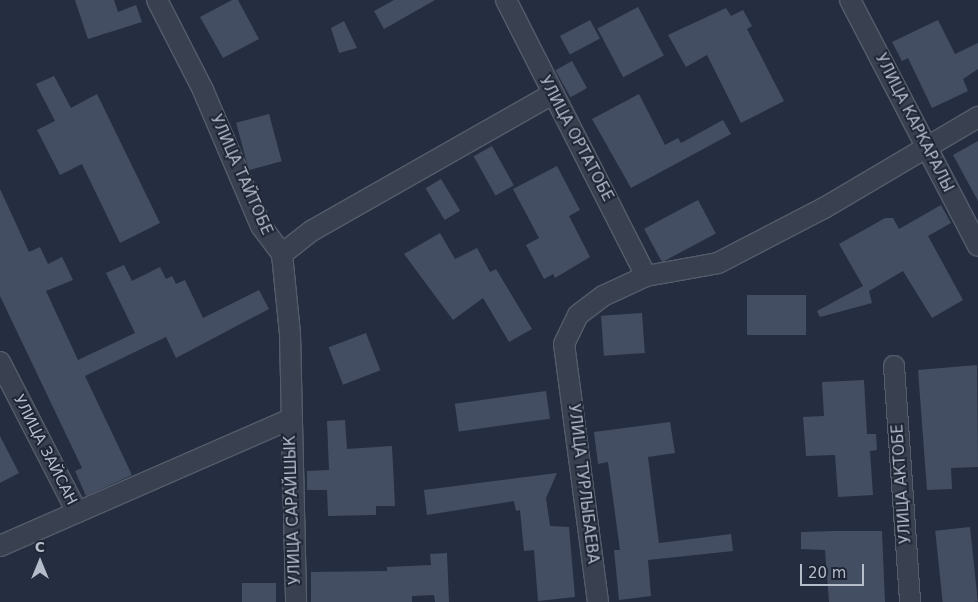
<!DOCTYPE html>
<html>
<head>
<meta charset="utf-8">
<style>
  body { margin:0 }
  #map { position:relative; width:978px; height:602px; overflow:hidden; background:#252e40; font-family:"DejaVu Sans",sans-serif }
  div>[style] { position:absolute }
  .building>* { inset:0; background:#444e62; transform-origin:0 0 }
  .roads { filter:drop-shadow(1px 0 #545c6a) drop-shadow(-1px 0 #545c6a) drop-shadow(0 1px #545c6a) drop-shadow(0 -1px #545c6a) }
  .street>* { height:20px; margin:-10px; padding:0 10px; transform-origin:10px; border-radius:10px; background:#394150 }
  span { translate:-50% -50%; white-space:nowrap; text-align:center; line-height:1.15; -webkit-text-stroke:4px #1e2635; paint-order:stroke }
  .street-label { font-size:15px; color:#b5bcca }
  .north { position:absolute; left:15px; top:537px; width:50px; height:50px; -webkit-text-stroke:4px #1e2635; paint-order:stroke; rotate:0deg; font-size:14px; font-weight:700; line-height:20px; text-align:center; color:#b5bcca }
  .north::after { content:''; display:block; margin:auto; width:18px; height:22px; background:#b5bcca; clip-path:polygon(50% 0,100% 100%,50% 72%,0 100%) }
  .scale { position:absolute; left:800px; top:564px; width:64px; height:22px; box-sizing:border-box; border:2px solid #b5bcca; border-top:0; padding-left:6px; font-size:15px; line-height:18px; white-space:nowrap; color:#b5bcca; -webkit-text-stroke:4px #1e2635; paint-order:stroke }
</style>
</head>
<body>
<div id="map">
  <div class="building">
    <i style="clip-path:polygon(75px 0,114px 0,118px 12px,136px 5px,142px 22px,88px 39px)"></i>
    <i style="clip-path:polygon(232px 0,238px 0,259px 39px,223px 58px,200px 17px)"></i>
    <i style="clip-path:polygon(394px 0,435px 0,384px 29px,374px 11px)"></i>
    <i style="left:638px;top:7px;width:55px;height:46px;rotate:62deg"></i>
    <i style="clip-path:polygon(726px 8px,731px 16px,743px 10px,752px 26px,747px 29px,784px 101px,741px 123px,707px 55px,686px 67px,668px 35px)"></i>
    <i style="left:590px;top:20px;width:21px;height:34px;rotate:62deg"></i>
    <i style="clip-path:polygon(938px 20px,955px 54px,978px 43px,978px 69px,963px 79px,968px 91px,932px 108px,908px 58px,902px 61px,892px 42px)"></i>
    <i style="clip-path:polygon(344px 21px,357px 48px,339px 53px,331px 28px)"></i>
    <i style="left:572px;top:61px;width:31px;height:19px;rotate:61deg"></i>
    <i style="clip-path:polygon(54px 76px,71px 108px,97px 94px,160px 223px,120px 243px,82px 164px,60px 175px,37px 130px,55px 121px,36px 84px)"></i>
    <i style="clip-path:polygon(639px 94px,665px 145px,678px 138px,681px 143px,723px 120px,731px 134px,631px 188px,592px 119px)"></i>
    <i style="left:269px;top:114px;width:49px;height:34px;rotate:75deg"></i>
    <i style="clip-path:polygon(978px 141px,978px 201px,953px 155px)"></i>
    <i style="left:492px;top:146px;width:45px;height:21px;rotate:61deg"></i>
    <i style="clip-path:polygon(557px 166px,580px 210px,569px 216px,590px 257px,555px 278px,553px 274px,544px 279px,526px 245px,539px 238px,513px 189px)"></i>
    <i style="left:441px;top:179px;width:37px;height:18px;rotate:59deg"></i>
    <i style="clip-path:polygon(0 189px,29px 252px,40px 247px,48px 264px,62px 257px,73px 280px,46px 291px,78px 360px,135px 333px,106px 273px,124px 265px,132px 281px,160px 267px,166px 279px,172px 276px,176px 284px,185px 280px,203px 318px,259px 290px,269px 309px,176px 358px,166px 337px,85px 376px,132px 475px,86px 496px,75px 471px,82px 468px,0 296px)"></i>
    <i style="left:698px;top:200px;width:38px;height:61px;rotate:62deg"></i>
    <i style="clip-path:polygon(941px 205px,951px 223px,928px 236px,963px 300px,932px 318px,903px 271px,869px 291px,872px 303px,820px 317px,817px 311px,863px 286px,839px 244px,885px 218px,893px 218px,899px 229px)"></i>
    <i style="clip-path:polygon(440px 233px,455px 259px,477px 248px,490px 272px,496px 269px,532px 329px,509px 342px,483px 298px,453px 320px,404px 254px)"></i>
    <i style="left:806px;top:295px;width:40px;height:59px;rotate:90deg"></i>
    <i style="left:642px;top:313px;width:40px;height:41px;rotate:86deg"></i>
    <i style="left:366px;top:333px;width:40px;height:40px;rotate:69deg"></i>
    <i style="clip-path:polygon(977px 365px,978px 467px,951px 468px,952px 489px,927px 490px,918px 370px)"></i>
    <i style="clip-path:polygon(864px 380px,867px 434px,876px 434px,877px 450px,870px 451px,873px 495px,838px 497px,835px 455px,806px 456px,803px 417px,824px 416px,822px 382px)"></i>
    <i style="left:546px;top:391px;width:28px;height:92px;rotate:82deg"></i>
    <i style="clip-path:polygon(345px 420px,347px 449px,392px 446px,395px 506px,376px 506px,376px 515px,328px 516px,327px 490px,307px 490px,307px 471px,329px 470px,327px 421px)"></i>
    <i style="clip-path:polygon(670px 422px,675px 453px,648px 457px,659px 543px,731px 534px,733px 551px,648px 560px,651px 596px,619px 600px,614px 550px,620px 550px,608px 462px,598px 464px,594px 432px)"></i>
    <i style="clip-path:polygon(0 436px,19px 473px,0 483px)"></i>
    <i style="clip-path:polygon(557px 473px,546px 498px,550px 526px,569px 527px,575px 597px,538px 601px,534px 550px,524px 551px,520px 510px,516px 511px,514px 501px,427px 515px,424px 490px)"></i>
    <i style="left:970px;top:527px;width:75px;height:35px;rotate:84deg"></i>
    <i style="clip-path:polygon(834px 531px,882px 531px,885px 602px,829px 602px,825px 550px,801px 549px,801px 532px)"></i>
    <i style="clip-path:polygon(447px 553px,449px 602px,435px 602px,434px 595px,412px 596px,412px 602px,311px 602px,311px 572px,387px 571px,387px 567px,431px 565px,430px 554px)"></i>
    <i style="left:276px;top:583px;width:19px;height:34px;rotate:90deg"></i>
  </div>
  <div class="roads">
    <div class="street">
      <i style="left:157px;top:0;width:101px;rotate:62.9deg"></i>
      <i style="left:203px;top:90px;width:148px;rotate:66.9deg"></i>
      <i style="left:261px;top:226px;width:35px;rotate:53deg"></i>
      <i style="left:282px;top:254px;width:80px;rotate:84.3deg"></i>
      <i style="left:290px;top:334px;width:268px;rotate:88.7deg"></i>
      <i style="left:506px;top:0;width:309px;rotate:63.1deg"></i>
      <i style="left:850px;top:0;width:277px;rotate:62.5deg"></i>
      <i style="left:282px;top:254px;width:39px;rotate:-38deg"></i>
      <i style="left:313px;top:230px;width:274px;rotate:-29.6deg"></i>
      <i style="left:0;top:362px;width:169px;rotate:62.8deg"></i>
      <i style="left:894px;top:366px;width:237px;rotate:86.1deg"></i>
      <i style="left:0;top:546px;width:318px;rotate:-23.6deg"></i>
      <i style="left:598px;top:602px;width:260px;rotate:-97.5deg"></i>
      <i style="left:564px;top:344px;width:32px;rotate:-64deg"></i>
      <i style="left:578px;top:315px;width:31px;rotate:-37deg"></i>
      <i style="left:603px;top:296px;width:47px;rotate:-24.9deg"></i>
      <i style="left:646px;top:276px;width:73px;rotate:-10.2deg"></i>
      <i style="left:718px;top:263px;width:119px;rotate:-27.4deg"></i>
      <i style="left:824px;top:208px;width:179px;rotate:-30.6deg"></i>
    </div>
  </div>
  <div class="street-label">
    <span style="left:914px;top:123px;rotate:63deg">УЛИЦА КАРКАРАЛЫ</span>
    <span style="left:576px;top:139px;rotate:62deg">УЛИЦА ОРТАТОБЕ</span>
    <span style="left:241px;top:175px;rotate:66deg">УЛИЦА ТАЙТОБЕ</span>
    <span style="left:45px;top:450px;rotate:63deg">УЛИЦА ЗАЙСАН</span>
    <span style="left:583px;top:484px;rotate:83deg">УЛИЦА ТУРЛЫБАЕВА</span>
    <span style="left:902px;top:484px;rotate:-94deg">УЛИЦА АКТОБЕ</span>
    <span style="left:293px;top:510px;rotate:-92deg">УЛИЦА САРАЙШЫК</span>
  </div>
  <div class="north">С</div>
  <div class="scale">20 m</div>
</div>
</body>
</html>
